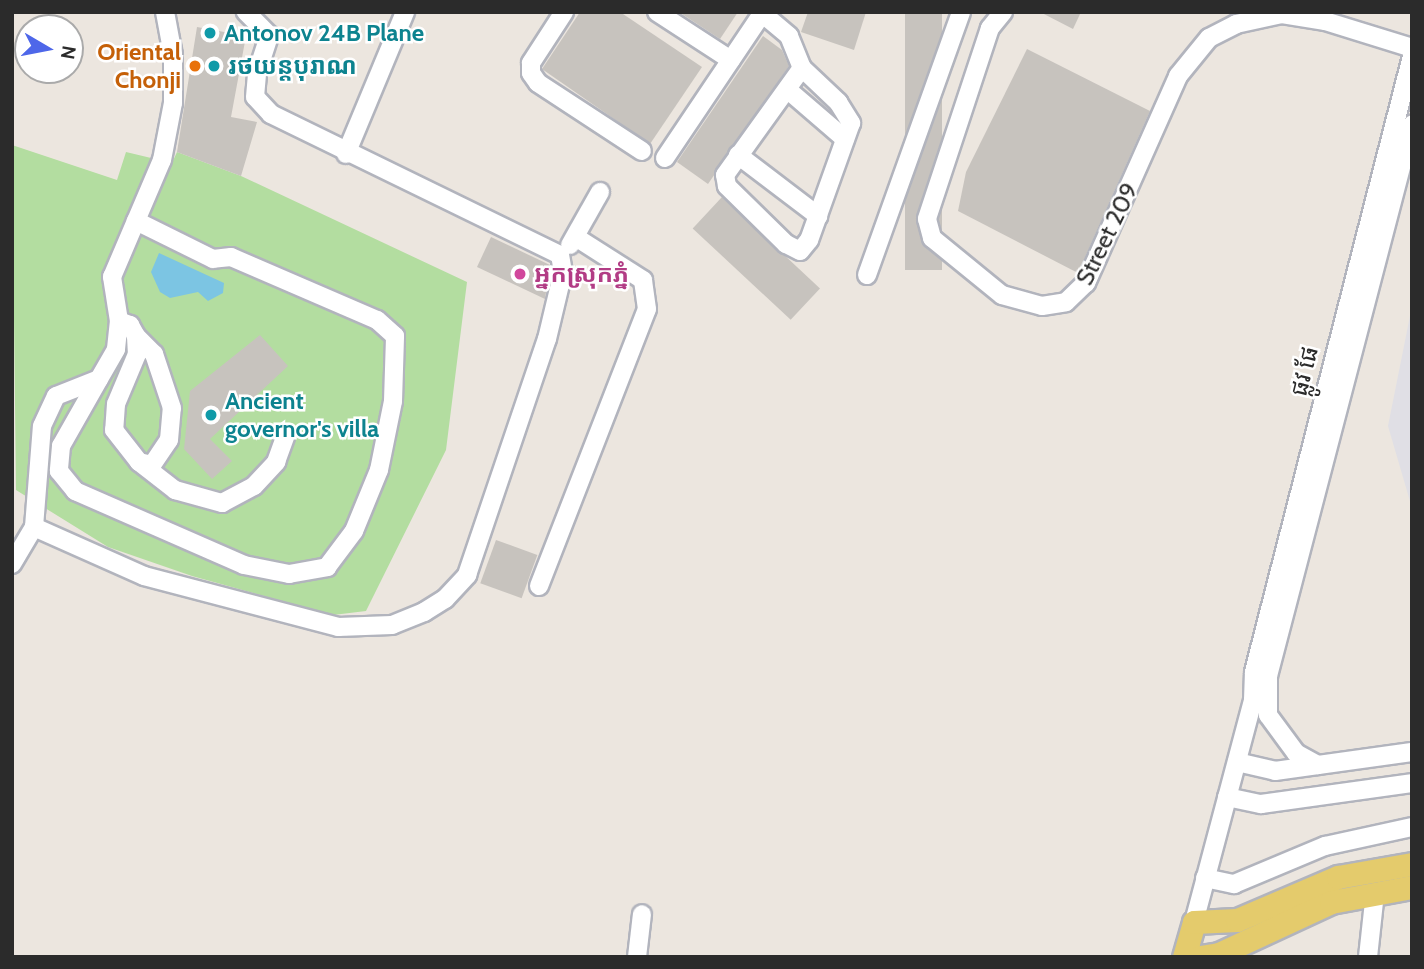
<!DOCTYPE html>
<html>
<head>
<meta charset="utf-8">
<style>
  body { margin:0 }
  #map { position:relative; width:1424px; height:969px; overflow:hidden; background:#ece6df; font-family:Cabin,"Noto Sans Khmer",sans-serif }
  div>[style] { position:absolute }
  .industrial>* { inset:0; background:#e0dfe5 }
  .green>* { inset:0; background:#b3dda0 }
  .water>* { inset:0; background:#7cc5e3 }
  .building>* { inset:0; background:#c7c3be; transform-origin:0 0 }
  .roads { filter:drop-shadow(2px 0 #b2b4bd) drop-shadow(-2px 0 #b2b4bd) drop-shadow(0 2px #b2b4bd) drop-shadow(0 -2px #b2b4bd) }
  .minor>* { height:18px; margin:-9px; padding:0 9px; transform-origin:9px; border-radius:9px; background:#fff }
  .major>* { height:23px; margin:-11.5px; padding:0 11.5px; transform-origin:11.5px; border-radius:11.5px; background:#e4cb6c }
  .dots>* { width:19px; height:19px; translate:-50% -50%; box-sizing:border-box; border:4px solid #fff; border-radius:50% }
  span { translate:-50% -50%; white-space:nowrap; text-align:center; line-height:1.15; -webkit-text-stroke:5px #fff; paint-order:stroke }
  .culture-label { font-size:24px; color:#0d838f; font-weight:700 }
  .left { translate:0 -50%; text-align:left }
  .food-label { font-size:24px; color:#c56008; font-weight:700 }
  .right { translate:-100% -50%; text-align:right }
  .street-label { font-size:24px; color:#2b2b2b }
  .hotel-label { font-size:24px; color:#b23c85; font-weight:700 }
  .frame { position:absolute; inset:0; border:14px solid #2b2b2b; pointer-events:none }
  .north { position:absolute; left:14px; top:14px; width:70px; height:70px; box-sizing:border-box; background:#fff; border:2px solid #aaa; border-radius:50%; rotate:100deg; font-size:19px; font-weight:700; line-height:28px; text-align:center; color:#2b2b2b }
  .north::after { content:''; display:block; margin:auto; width:24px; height:32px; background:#4e67e9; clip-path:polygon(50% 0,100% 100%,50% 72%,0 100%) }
</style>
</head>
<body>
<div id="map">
  <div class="industrial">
    <i style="clip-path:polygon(1412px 306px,1412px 508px,1388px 426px)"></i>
  </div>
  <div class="green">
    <i style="clip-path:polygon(12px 145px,117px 180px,126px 152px,172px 163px,177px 152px,241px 176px,467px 282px,446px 450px,366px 611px,333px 615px,192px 576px,108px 547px,16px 490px)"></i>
  </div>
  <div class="water">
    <i style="clip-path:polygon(159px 253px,224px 283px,223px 293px,208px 301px,198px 292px,170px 298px,160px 292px,151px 272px)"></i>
  </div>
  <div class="building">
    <i style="clip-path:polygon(580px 12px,620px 12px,702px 67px,650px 144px,542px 69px)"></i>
    <i style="clip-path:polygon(679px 12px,738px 12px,720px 39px)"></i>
    <i style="clip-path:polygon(808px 12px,866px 12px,854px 50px,801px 32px)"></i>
    <i style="left:905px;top:12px;width:37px;height:258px"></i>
    <i style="clip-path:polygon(1040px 12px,1081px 12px,1073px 29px)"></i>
    <i style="clip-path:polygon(197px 27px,246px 36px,231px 117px,257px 122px,241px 176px,177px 152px)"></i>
    <i style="clip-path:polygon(763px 36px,782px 50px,789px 66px,708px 184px,677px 162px)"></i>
    <i style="clip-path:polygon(1027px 49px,1150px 111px,1078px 273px,958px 211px,966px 172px)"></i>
    <i style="left:722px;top:197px;width:134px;height:43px;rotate:43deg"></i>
    <i style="clip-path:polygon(491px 237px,550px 265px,545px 299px,477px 267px)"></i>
    <i style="clip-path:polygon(260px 335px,288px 366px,210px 439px,232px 461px,212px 479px,184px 449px,190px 391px)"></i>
    <i style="left:496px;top:540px;width:44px;height:46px;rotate:20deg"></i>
  </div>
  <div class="roads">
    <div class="minor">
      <i style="left:564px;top:12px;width:61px;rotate:122.9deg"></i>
      <i style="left:531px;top:63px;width:10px;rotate:90deg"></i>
      <i style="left:531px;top:73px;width:12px;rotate:55deg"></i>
      <i style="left:538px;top:83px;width:124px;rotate:33.2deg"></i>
      <i style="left:657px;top:12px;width:88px;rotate:33deg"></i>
      <i style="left:1003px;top:12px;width:21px;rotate:129deg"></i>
      <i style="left:990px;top:28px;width:201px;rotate:108.3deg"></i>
      <i style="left:927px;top:219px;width:20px;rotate:75deg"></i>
      <i style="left:932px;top:238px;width:90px;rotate:39.2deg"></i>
      <i style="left:1002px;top:295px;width:41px;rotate:15.4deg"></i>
      <i style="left:1042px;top:306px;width:24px;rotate:-9deg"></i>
      <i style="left:1066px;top:302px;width:28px;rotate:-44deg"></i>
      <i style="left:1086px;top:283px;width:227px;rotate:-66deg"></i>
      <i style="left:1178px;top:76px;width:49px;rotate:-50.8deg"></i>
      <i style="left:1209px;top:38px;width:30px;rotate:-27deg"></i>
      <i style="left:1236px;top:24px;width:47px;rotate:-12.3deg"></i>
      <i style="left:1282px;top:14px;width:44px;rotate:9.2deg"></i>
      <i style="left:1325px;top:21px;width:91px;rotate:17.2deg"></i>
      <i style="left:763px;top:14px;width:34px;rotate:40deg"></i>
      <i style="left:789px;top:36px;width:35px;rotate:68deg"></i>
      <i style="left:802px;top:68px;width:50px;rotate:43.4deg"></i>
      <i style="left:838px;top:102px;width:25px;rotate:58deg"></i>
      <i style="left:851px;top:123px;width:124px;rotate:109.7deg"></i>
      <i style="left:809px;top:240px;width:14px;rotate:129deg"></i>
      <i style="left:800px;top:251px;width:16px;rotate:-153deg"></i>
      <i style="left:786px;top:244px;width:83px;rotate:-135.5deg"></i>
      <i style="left:727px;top:186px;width:11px;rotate:-100deg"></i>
      <i style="left:725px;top:175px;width:132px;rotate:-54.3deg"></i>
      <i style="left:788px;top:90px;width:75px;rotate:40.7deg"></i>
      <i style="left:346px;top:154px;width:154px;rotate:-67.4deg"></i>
      <i style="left:738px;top:155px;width:101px;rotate:37.3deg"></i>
      <i style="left:665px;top:158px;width:176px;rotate:-56.1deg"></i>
      <i style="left:570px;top:245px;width:61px;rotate:-60.5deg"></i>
      <i style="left:867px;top:275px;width:279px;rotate:-70.3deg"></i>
      <i style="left:119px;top:321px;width:12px;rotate:20deg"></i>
      <i style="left:130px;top:325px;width:13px;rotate:61deg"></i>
      <i style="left:136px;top:336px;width:18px;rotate:87deg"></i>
      <i style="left:137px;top:354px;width:54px;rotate:112.8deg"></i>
      <i style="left:116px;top:404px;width:26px;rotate:94deg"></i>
      <i style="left:114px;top:430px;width:41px;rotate:52deg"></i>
      <i style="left:139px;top:462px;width:13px;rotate:13deg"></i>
      <i style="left:152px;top:465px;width:30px;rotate:-56deg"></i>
      <i style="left:169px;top:440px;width:32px;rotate:-85deg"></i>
      <i style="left:172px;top:408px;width:57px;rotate:-108.4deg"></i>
      <i style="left:154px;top:354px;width:25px;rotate:-135deg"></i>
      <i style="left:99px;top:379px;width:77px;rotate:119.6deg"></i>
      <i style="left:61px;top:446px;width:25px;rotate:95deg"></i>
      <i style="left:59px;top:471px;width:26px;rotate:51deg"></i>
      <i style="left:75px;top:491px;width:184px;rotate:23.6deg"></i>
      <i style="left:244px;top:565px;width:46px;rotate:11.3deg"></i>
      <i style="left:289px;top:574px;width:39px;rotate:-10deg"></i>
      <i style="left:327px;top:567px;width:45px;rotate:-53.1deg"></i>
      <i style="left:354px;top:531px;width:66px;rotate:-67.7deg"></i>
      <i style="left:379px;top:470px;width:70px;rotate:-78.5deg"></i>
      <i style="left:393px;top:401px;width:65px;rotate:-88.2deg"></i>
      <i style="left:395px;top:336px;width:24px;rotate:-138deg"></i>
      <i style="left:377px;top:320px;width:159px;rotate:-156.7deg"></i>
      <i style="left:231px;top:257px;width:18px;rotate:174deg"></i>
      <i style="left:213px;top:259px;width:86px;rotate:-153.7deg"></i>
      <i style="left:139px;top:462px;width:46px;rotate:37.9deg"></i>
      <i style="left:175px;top:490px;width:49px;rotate:15.5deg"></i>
      <i style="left:222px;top:503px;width:36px;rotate:-28deg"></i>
      <i style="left:254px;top:486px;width:33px;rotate:-47deg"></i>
      <i style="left:276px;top:462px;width:27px;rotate:-70deg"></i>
      <i style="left:34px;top:527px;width:120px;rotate:24deg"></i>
      <i style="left:144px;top:576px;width:201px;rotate:14.7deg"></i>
      <i style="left:338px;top:627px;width:54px;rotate:-2.1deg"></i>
      <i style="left:392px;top:625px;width:35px;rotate:-22deg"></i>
      <i style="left:424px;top:612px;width:25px;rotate:-32deg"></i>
      <i style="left:445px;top:599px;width:33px;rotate:-47deg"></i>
      <i style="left:467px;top:575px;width:249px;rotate:-71.3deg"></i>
      <i style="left:547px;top:339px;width:69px;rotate:-76.6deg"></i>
      <i style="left:563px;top:272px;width:17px;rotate:-100deg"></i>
      <i style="left:560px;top:255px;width:322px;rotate:-154deg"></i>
      <i style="left:271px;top:114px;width:23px;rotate:-133deg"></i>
      <i style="left:255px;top:97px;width:24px;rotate:-85deg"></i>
      <i style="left:257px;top:73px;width:40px;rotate:-72deg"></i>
      <i style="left:269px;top:35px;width:33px;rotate:-135deg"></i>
      <i style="left:12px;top:564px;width:43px;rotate:-59.3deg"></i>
      <i style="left:34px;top:527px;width:101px;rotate:-85.5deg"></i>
      <i style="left:42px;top:426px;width:33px;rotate:-65deg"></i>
      <i style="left:56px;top:396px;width:46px;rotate:-21.6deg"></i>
      <i style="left:99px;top:379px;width:34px;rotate:-60deg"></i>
      <i style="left:116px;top:349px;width:28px;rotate:-84deg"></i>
      <i style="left:119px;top:321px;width:45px;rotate:-99deg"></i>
      <i style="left:112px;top:277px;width:127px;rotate:-66.9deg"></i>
      <i style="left:162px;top:160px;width:58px;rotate:-79.1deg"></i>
      <i style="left:173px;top:103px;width:48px;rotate:-90deg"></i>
      <i style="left:173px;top:55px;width:44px;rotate:-100.5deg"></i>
      <i style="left:539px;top:586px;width:297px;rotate:-68.7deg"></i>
      <i style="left:647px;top:309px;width:29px;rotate:-98deg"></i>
      <i style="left:643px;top:280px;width:78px;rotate:-147.5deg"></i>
      <i style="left:1268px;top:676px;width:39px;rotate:90deg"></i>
      <i style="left:1268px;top:715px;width:47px;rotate:53.6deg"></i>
      <i style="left:1296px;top:753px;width:25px;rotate:29deg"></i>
      <i style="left:1255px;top:697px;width:25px;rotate:-58deg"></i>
      <i style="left:1268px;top:676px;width:570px;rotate:-75.35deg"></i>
      <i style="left:1237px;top:762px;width:39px;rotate:13deg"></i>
      <i style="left:1275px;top:771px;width:138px;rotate:-7.9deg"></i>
      <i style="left:1227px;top:797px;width:35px;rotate:12deg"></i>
      <i style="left:1261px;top:804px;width:152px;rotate:-7.9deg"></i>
      <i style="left:1205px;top:878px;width:30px;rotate:12deg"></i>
      <i style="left:1234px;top:884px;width:99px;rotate:-22.7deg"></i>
      <i style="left:1325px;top:846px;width:89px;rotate:-12.3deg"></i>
      <i style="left:1194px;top:922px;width:230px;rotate:-75.1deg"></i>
      <i style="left:1253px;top:700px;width:28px;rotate:-88deg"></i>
      <i style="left:1254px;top:672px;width:636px;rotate:-75.61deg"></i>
      <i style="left:637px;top:957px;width:43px;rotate:-83.4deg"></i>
      <i style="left:1368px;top:957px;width:64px;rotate:-83.8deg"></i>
    </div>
    <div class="major">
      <i style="left:1184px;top:957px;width:36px;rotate:-74deg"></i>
      <i style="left:1194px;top:922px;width:43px;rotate:-2.7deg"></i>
      <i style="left:1237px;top:920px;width:110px;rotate:-23.1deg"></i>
      <i style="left:1338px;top:877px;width:75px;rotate:-10deg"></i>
      <i style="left:1200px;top:957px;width:19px;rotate:-9deg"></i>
      <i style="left:1219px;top:954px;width:123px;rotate:-24.9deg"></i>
      <i style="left:1331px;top:902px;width:82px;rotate:-10.5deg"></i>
    </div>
  </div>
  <div class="dots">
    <i style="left:210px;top:33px;background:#0f9aa8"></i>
    <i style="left:195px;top:66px;background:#e8710a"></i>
    <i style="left:214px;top:66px;background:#0f9aa8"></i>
    <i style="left:520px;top:274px;background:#d1479c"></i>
    <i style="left:211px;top:415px;background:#0f9aa8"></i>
  </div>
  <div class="culture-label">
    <span class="left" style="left:224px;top:33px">Antonov 24B Plane</span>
    <span class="left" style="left:228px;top:66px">រថយន្តបុរាណ</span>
    <span class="left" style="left:225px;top:415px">Ancient<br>governor's villa</span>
  </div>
  <div class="food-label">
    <span class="right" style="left:181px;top:66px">Oriental<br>Chonji</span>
  </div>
  <div class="street-label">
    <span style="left:1107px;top:234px;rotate:-64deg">Street 209</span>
    <span style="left:1304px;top:371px;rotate:-76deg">ផ្លូវ ផែ</span>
  </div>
  <div class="hotel-label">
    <span class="left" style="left:534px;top:274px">អ្នកស្រុកភ្នំ</span>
  </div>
  <div class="frame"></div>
  <div class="north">N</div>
</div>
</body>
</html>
